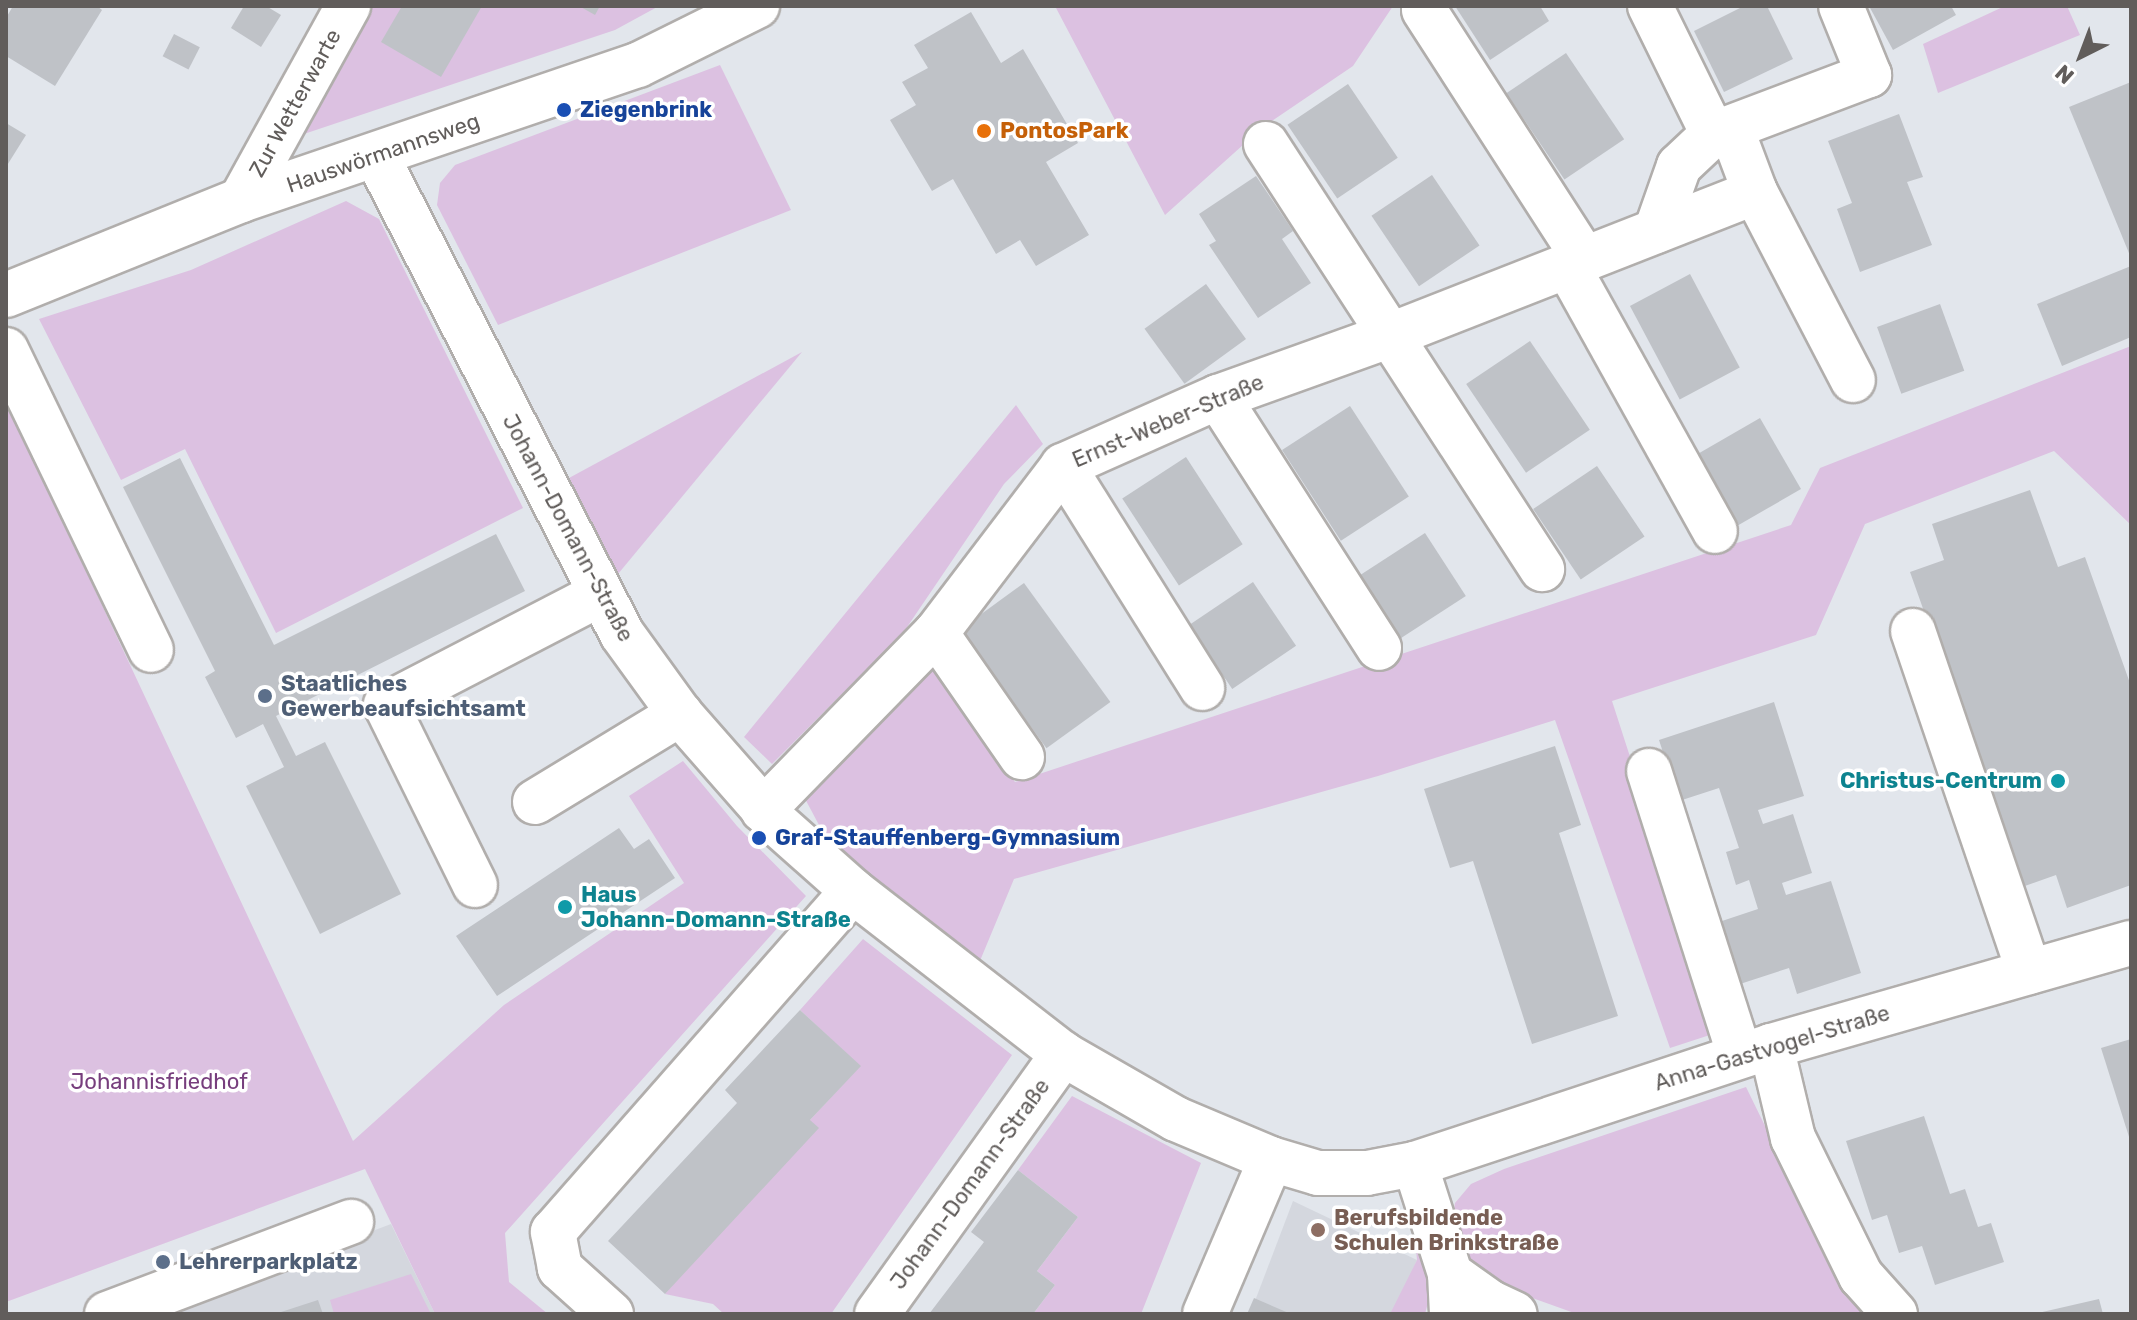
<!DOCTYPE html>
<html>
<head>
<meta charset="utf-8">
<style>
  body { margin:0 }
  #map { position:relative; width:2137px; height:1320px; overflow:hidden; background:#e2e6ec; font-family:Rubik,sans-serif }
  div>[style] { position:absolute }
  .education>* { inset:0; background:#d4d7de }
  .green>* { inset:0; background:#dcc1e1 }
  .building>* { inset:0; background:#bfc2c7; transform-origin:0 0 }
  .roads { filter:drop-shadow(2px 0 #b1aeac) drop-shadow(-2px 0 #b1aeac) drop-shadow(0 2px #b1aeac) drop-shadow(0 -2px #b1aeac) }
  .minor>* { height:44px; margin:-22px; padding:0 22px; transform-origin:22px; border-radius:22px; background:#fff }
  .dots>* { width:22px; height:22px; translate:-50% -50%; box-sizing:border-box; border:4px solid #fff; border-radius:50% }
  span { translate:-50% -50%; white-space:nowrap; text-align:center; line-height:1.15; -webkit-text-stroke:7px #fff; paint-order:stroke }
  .street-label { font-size:22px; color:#615d5b }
  .transit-label { font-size:22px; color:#164399; font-weight:700 }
  .left { translate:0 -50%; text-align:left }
  .food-label { font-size:22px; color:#c56008; font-weight:700 }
  .service-label { font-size:22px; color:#4e5e75; font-weight:700 }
  .culture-label { font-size:22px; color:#0d838f; font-weight:700 }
  .right { translate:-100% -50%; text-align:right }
  .park-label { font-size:22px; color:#773e7d }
  .education-label { font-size:22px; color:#785e54; font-weight:700 }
  .frame { position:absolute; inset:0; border:8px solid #615d5b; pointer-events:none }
  .north { position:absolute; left:2041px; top:16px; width:80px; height:80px; -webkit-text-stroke:6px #fff; paint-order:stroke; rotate:222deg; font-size:22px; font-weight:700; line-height:32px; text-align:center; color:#615d5b }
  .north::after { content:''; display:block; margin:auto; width:28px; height:36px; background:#615d5b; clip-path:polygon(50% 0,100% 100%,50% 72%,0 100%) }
</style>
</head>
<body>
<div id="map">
  <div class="education">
    <i style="clip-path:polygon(1293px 1201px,1417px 1260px,1394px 1314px,1250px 1314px)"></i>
    <i style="clip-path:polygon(391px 1224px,435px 1314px,153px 1314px)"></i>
  </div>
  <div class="green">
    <i style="clip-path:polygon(368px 6px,659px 6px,615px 30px,298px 136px)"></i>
    <i style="clip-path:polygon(1055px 6px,1393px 6px,1353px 66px,1263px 127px,1165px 215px)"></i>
    <i style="clip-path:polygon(2005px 6px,2067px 6px,2080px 35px,1938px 93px,1923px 44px)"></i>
    <i style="clip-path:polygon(720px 65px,791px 210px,498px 325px,437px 205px,440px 183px,455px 165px)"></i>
    <i style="clip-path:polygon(346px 201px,379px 219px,523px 508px,276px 633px,185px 449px,121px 480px,39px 319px,191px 270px)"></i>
    <i style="clip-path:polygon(2131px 346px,2131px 525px,2054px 451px,1865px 524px,1816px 635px,1612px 701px,1719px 1032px,1670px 1048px,1555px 720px,1378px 776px,1014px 879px,977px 968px,827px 840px,803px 795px,930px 665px,1015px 782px,1791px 525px,1820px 468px)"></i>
    <i style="clip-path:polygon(802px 352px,618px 574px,569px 478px)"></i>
    <i style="clip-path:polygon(6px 400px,353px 1141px,504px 1005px,684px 883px,629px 796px,683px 761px,737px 826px,806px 896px,505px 1233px,509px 1282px,548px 1314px,435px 1314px,365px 1169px,6px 1302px)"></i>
    <i style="clip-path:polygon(1016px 405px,1043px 444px,1004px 484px,903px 633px,772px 764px,744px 737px)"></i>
    <i style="clip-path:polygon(863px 939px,1012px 1055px,831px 1314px,724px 1314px,713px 1304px,665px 1294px,810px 1120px,860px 1066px,800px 1010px)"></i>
    <i style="clip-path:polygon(1746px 1087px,1843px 1286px,1867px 1314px,1577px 1314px,1502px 1287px,1478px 1272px,1460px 1253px,1451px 1228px,1455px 1203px,1471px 1184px,1504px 1169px)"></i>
    <i style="clip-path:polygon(1072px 1096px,1201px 1163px,1141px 1314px,1033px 1314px,1055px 1285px,1037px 1271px,1078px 1217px,1018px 1170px)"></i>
    <i style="clip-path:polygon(1414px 1226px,1430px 1295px,1425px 1314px,1390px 1314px,1417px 1260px)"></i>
    <i style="clip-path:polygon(411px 1274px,431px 1314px,334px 1314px,330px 1300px)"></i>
  </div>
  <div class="building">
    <i style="clip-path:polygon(13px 6px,97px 6px,102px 10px,55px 86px,6px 56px,6px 18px)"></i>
    <i style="clip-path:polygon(244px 6px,266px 6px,281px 15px,261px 47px,231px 28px)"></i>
    <i style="clip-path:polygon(402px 6px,482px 6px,441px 77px,381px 42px)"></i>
    <i style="clip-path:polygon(579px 6px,600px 6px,595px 15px)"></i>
    <i style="clip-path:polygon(1455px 6px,1540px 6px,1549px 21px,1490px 60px)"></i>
    <i style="clip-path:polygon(1744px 6px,1767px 6px,1793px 59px,1724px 92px,1694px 31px)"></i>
    <i style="clip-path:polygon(1869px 6px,1951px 6px,1956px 15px,1893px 50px)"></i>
    <i style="clip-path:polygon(971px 12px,1001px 63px,1023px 49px,1078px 143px,1046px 162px,1089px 235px,1036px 266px,1020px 240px,996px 254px,953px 179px,932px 191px,890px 120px,916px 105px,902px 82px,928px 68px,914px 45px)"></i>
    <i style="left:174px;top:34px;width:29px;height:25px;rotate:27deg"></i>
    <i style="left:1566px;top:53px;width:104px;height:72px;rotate:56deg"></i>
    <i style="clip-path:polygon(2131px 82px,2131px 258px,2069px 107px)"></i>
    <i style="left:1348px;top:84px;width:89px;height:73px;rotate:56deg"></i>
    <i style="clip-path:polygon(1899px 114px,1923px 177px,1907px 182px,1932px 245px,1860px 272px,1837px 209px,1852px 203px,1828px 141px)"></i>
    <i style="clip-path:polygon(6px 123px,26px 135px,6px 167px)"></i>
    <i style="left:1432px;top:175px;width:85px;height:73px;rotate:56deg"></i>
    <i style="clip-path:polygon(1256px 176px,1293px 231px,1282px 239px,1311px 283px,1258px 318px,1209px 245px,1216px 241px,1199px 214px)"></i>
    <i style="clip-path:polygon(2131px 266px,2131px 337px,2062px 366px,2037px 304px)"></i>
    <i style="left:1690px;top:274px;width:106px;height:68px;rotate:62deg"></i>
    <i style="left:1206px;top:284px;width:68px;height:76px;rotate:54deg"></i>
    <i style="left:1940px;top:304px;width:71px;height:67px;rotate:70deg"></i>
    <i style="left:1530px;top:341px;width:107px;height:77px;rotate:56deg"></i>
    <i style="left:1350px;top:406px;width:108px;height:81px;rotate:57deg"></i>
    <i style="left:1760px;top:418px;width:82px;height:75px;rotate:60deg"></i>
    <i style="left:1186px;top:457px;width:104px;height:76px;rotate:57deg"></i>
    <i style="clip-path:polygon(180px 458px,274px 645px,496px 534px,525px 591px,276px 716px,296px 756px,325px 742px,401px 894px,320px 934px,246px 786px,284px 767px,263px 724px,236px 738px,205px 677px,215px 671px,123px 487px)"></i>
    <i style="left:1597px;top:466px;width:85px;height:77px;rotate:56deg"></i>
    <i style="clip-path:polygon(2030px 490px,2058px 567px,2085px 557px,2131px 686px,2131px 885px,2067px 908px,2056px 875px,2022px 887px,1910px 572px,1944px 560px,1932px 524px)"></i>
    <i style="left:1425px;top:533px;width:75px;height:79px;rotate:57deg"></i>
    <i style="left:1253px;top:582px;width:77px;height:77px;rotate:56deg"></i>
    <i style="left:1024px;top:583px;width:147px;height:79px;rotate:54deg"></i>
    <i style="clip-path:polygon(1774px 702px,1804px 796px,1758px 810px,1763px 824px,1793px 814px,1812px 873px,1782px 883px,1786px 895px,1831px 881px,1861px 973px,1797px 994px,1789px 968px,1740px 984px,1719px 922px,1758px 909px,1749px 880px,1736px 885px,1726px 852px,1739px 848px,1719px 788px,1679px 801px,1659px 740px)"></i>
    <i style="clip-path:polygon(1555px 746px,1581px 825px,1559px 833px,1618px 1016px,1532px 1044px,1473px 861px,1450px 868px,1424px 789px)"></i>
    <i style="clip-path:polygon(619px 828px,634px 849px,649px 839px,675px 878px,497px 996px,456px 936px)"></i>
    <i style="clip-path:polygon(800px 1010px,861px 1066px,810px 1120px,819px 1128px,665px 1294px,608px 1241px,737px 1103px,725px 1090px)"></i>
    <i style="clip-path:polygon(2131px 1039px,2131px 1140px,2130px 1140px,2101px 1048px)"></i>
    <i style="clip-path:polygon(1924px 1116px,1950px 1194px,1965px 1189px,1978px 1227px,1991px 1223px,2004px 1262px,1935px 1285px,1922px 1246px,1899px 1253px,1887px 1215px,1872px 1220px,1846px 1141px)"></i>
    <i style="clip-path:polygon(1018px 1170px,1078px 1217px,1037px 1271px,1055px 1285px,1033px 1314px,929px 1314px,984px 1242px,971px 1232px)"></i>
    <i style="clip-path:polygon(1254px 1298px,1291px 1314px,1247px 1314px)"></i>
    <i style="clip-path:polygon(2099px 1299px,2103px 1314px,2038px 1314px,2038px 1313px)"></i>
    <i style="clip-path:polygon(318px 1300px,323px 1314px,278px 1314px,278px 1313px)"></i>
  </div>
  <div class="roads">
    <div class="minor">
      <i style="left:1650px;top:6px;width:143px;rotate:63.8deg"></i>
      <i style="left:1424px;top:10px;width:297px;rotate:57.2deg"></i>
      <i style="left:1266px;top:144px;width:507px;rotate:57deg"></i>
      <i style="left:377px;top:157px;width:536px;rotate:62.81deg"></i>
      <i style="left:622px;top:634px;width:99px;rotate:54.1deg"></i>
      <i style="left:680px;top:714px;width:141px;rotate:48.7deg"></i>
      <i style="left:773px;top:820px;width:107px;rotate:41.6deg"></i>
      <i style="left:853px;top:891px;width:266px;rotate:37.8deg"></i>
      <i style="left:1063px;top:1054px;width:130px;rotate:29.9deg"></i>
      <i style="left:1176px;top:1119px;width:103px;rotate:22.8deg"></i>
      <i style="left:1271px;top:1159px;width:49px;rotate:16.6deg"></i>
      <i style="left:1318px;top:1173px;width:49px"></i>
      <i style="left:1367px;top:1173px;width:49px;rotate:-10.6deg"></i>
      <i style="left:1415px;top:1164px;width:375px;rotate:-18.3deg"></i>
      <i style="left:1771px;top:1046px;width:374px;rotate:-16deg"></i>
      <i style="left:1755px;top:192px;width:212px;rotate:62.5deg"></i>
      <i style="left:241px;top:200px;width:222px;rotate:-61.1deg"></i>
      <i style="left:1656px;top:231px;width:69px;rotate:-70.5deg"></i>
      <i style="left:1679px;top:166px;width:47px;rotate:-43.3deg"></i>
      <i style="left:1713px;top:134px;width:167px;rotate:-20.7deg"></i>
      <i style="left:1869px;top:75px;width:74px;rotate:-112.1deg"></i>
      <i style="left:1568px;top:267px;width:302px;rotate:60.9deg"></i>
      <i style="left:6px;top:295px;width:253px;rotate:-22deg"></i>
      <i style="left:241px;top:200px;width:419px;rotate:-18.8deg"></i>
      <i style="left:638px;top:65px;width:133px;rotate:-26.4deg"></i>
      <i style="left:6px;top:350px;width:333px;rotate:64.2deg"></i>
      <i style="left:1218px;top:397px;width:298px;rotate:57.3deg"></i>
      <i style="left:1063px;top:466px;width:262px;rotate:57.9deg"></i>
      <i style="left:1913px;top:631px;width:360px;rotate:71.2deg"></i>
      <i style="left:936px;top:633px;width:151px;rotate:55.3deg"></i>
      <i style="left:1649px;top:771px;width:299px;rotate:72.3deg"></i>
      <i style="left:535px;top:802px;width:170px;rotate:-31.3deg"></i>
      <i style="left:763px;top:810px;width:248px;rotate:-45.7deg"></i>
      <i style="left:936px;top:633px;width:210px;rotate:-52.7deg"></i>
      <i style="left:1063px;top:466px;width:170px;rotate:-24deg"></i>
      <i style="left:1218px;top:397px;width:184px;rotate:-19.7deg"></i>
      <i style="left:1391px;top:335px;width:391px;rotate:-21.4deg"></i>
      <i style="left:1755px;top:192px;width:68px;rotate:-110.6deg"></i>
      <i style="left:475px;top:885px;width:201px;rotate:-116.3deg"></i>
      <i style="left:386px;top:705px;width:241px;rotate:-27.4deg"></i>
      <i style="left:1771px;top:1046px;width:95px;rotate:76.6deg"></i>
      <i style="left:1793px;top:1138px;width:154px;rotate:63.8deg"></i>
      <i style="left:1861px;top:1276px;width:51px;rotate:48.2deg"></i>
      <i style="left:1415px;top:1164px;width:115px;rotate:72.3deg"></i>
      <i style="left:1450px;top:1274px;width:40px;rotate:87.1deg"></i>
      <i style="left:1450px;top:1274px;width:50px;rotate:35.3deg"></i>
      <i style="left:1491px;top:1303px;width:26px;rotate:25deg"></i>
      <i style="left:107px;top:1314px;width:261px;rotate:-20.7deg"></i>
      <i style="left:611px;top:1314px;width:69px;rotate:-138deg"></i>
      <i style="left:560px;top:1268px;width:37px;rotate:-101deg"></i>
      <i style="left:553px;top:1232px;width:454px;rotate:-48.7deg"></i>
      <i style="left:877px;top:1314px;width:320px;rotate:-54.4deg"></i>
      <i style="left:1205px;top:1314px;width:168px;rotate:-66.9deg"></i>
    </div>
  </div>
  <div class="dots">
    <i style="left:564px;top:110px;background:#1a4fb4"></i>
    <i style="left:984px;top:131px;background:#e8710a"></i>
    <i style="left:265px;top:696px;background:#5c6f8a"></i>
    <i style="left:2058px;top:781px;background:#0f9aa8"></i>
    <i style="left:759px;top:838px;background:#1a4fb4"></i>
    <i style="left:565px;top:907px;background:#0f9aa8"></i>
    <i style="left:1318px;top:1230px;background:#8d6e63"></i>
    <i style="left:163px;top:1262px;background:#5c6f8a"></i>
  </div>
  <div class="street-label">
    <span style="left:295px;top:103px;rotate:-61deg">Zur Wetterwarte</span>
    <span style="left:383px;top:153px;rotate:-19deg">Hauswörmannsweg</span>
    <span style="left:1168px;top:421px;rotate:-23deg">Ernst-Weber-Straße</span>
    <span style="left:568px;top:528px;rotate:62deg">Johann-Domann-Straße</span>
    <span style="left:1772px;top:1048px;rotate:-17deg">Anna-Gastvogel-Straße</span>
    <span style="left:970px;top:1184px;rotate:-54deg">Johann-Domann-Straße</span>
  </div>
  <div class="transit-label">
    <span class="left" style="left:580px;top:110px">Ziegenbrink</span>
    <span class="left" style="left:775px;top:838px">Graf-Stauffenberg-Gymnasium</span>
  </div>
  <div class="food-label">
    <span class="left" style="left:1000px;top:131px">PontosPark</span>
  </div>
  <div class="service-label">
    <span class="left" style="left:281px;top:696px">Staatliches<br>Gewerbeaufsichtsamt</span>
    <span class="left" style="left:179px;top:1262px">Lehrerparkplatz</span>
  </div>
  <div class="culture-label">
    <span class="right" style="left:2042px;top:781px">Christus-Centrum</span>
    <span class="left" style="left:581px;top:907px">Haus<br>Johann-Domann-Straße</span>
  </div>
  <div class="park-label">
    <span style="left:159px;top:1082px">Johannisfriedhof</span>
  </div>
  <div class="education-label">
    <span class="left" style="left:1334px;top:1230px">Berufsbildende<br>Schulen Brinkstraße</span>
  </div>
  <div class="frame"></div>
  <div class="north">N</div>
</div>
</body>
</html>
